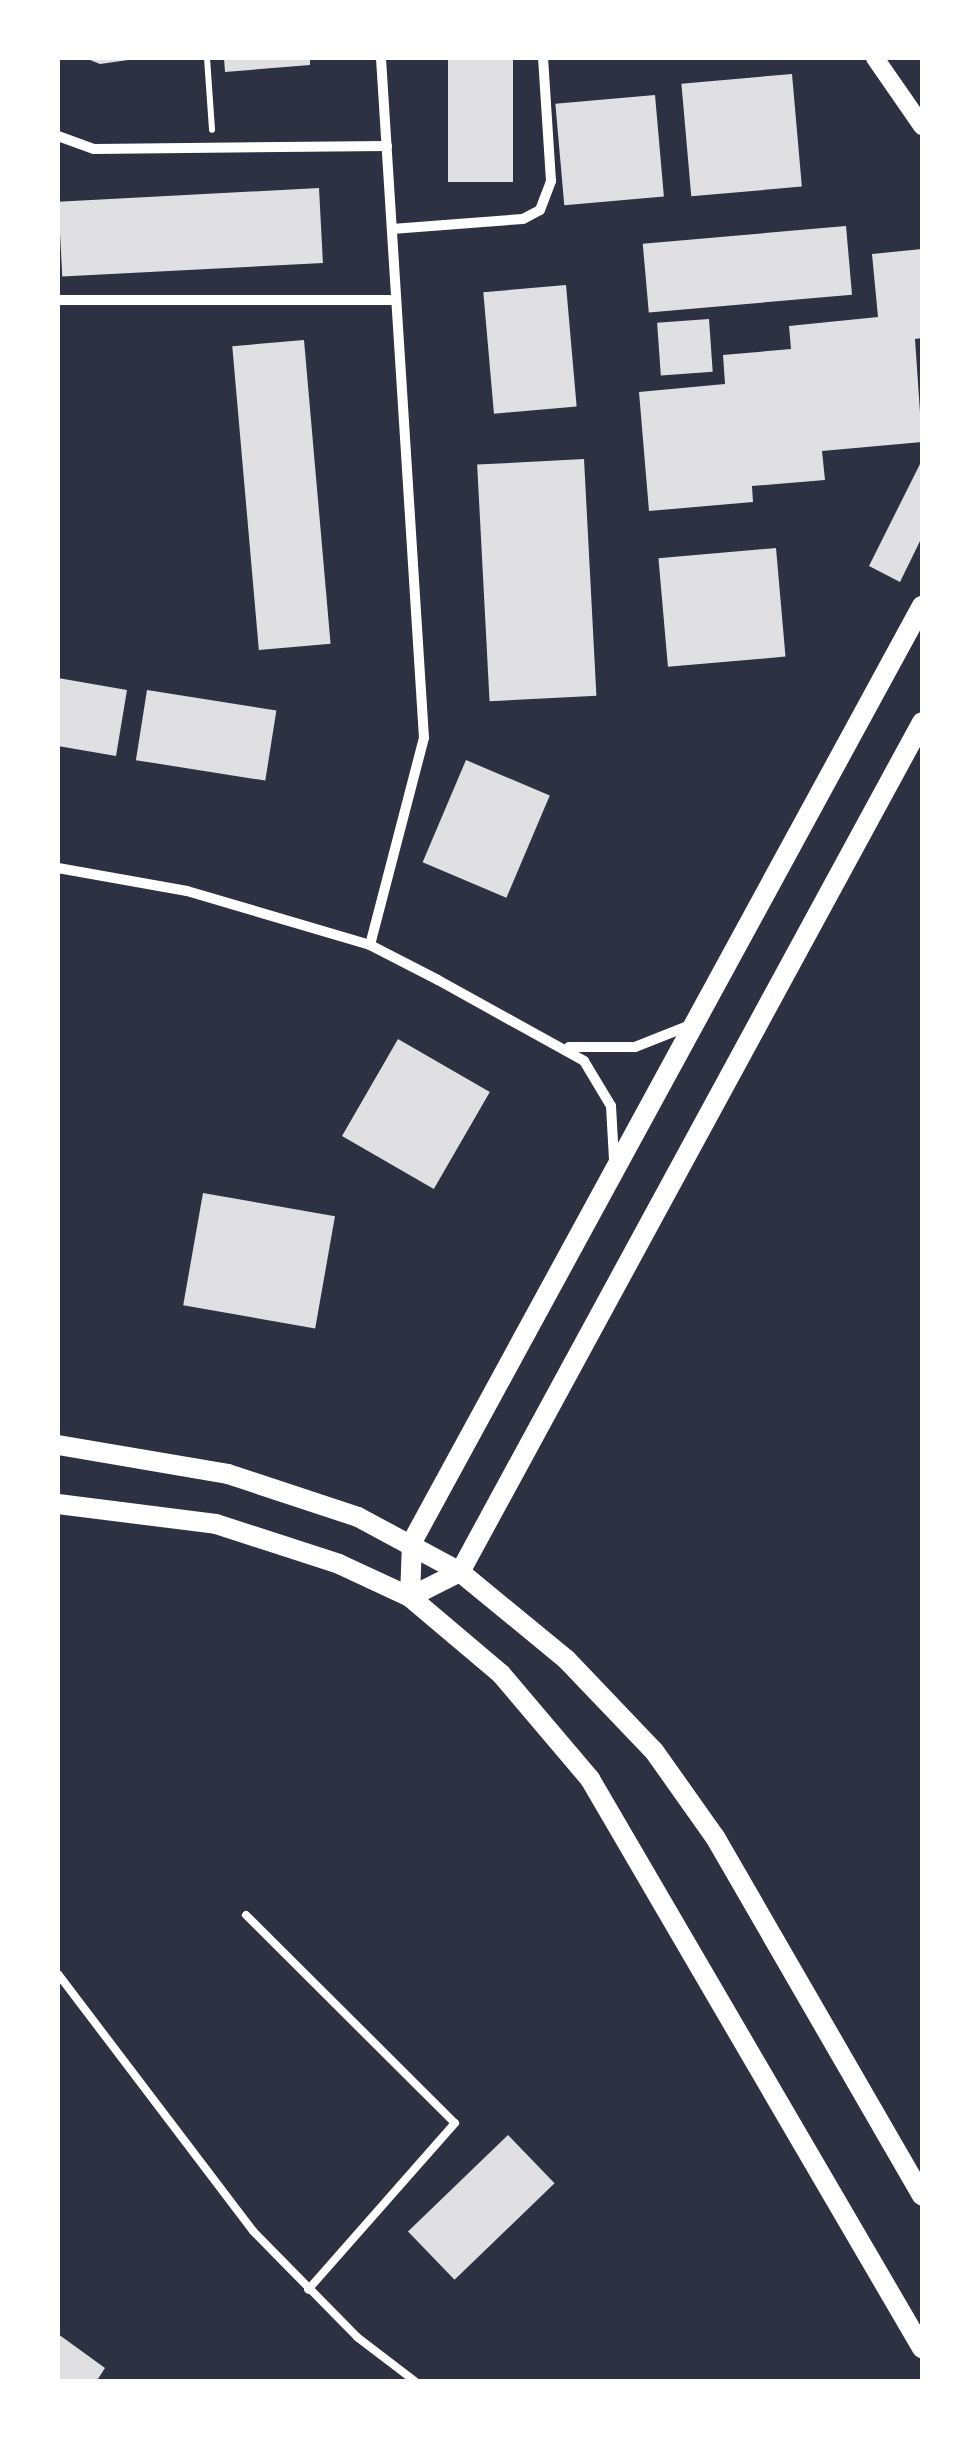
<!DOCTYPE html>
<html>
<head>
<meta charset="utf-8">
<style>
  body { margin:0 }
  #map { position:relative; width:980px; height:2439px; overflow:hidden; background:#2d3142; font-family:Signika,sans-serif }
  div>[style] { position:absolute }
  .building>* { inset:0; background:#e0e0e3; transform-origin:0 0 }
  .path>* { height:6px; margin:-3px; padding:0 3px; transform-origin:3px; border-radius:3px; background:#fff }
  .service>* { height:8px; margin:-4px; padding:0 4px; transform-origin:4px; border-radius:4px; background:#fff }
  .minor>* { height:10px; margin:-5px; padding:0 5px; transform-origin:5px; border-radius:5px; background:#fff }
  .tertiary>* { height:18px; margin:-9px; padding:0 9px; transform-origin:9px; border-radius:9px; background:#fff }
  .secondary>* { height:20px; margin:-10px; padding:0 10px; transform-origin:10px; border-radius:10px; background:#fff }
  span { translate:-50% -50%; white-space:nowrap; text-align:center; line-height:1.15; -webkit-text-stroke:8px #fff; paint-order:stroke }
  .frame { position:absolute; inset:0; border:60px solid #fff; pointer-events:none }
</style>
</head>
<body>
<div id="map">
  <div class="building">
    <i style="clip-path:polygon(85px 58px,128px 58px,128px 60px,100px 64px)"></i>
    <i style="clip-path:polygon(224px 58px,310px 58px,310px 65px,225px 72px)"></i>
    <i style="left:448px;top:58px;width:65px;height:124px"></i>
    <i style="left:792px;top:74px;width:113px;height:111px;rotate:85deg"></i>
    <i style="left:655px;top:95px;width:102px;height:100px;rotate:85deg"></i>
    <i style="left:319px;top:188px;width:75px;height:261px;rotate:87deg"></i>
    <i style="left:846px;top:226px;width:69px;height:204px;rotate:85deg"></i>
    <i style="clip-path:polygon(922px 249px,922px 338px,915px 339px,922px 442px,822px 451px,825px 480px,752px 486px,753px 502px,649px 511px,639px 392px,725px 384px,723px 355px,791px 349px,789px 326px,878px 317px,872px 254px)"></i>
    <i style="left:566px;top:285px;width:122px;height:83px;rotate:85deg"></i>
    <i style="left:709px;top:319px;width:53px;height:52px;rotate:86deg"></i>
    <i style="left:304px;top:340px;width:305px;height:72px;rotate:85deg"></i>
    <i style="left:584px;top:459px;width:237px;height:107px;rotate:87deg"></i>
    <i style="clip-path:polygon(922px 460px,922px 537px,900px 582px,869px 566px)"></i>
    <i style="left:776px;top:548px;width:109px;height:118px;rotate:85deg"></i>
    <i style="clip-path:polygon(58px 678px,127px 690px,116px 756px,58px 746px)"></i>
    <i style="left:147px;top:690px;width:131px;height:71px;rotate:9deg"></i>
    <i style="left:466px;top:760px;width:91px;height:111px;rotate:23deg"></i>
    <i style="left:398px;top:1039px;width:106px;height:112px;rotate:30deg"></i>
    <i style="left:203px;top:1193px;width:134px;height:114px;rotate:10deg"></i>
    <i style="left:508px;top:2135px;width:67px;height:139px;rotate:46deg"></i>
    <i style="clip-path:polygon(58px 2334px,105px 2368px,96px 2382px,58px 2382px)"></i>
  </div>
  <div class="path">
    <i style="left:207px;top:58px;width:72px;rotate:86deg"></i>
  </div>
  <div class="service">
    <i style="left:246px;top:1915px;width:295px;rotate:44.9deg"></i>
    <i style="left:455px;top:2123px;width:222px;rotate:131.4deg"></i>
    <i style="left:58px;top:1974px;width:323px;rotate:52.8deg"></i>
    <i style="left:253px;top:2231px;width:148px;rotate:45.5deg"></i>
    <i style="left:357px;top:2337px;width:74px;rotate:37.3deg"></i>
  </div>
  <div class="minor">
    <i style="left:58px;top:136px;width:38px;rotate:20deg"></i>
    <i style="left:94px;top:149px;width:293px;rotate:-0.6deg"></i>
    <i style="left:392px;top:229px;width:131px;rotate:-4.4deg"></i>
    <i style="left:523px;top:219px;width:19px;rotate:-28deg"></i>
    <i style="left:540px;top:210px;width:31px;rotate:-69deg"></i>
    <i style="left:551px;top:181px;width:123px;rotate:-93.7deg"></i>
    <i style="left:58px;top:300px;width:338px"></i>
    <i style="left:58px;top:868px;width:131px;rotate:10.1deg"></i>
    <i style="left:187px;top:891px;width:191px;rotate:16.4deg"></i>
    <i style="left:370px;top:945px;width:76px;rotate:27.2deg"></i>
    <i style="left:438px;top:980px;width:167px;rotate:29deg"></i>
    <i style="left:584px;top:1061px;width:52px;rotate:59deg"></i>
    <i style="left:611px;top:1106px;width:54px;rotate:86.8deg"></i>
    <i style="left:370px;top:945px;width:214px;rotate:-75.4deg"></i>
    <i style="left:424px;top:738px;width:681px;rotate:-93.62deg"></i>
    <i style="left:569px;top:1047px;width:66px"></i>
    <i style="left:635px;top:1047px;width:57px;rotate:-21.6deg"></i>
  </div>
  <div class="tertiary">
    <i style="left:875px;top:58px;width:83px;rotate:55.3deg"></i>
  </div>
  <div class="secondary">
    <i style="left:58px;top:1445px;width:172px;rotate:9.7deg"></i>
    <i style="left:228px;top:1474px;width:137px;rotate:18.3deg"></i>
    <i style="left:358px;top:1517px;width:116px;rotate:28.3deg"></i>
    <i style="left:460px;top:1572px;width:137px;rotate:39.4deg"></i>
    <i style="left:566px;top:1659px;width:127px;rotate:46.3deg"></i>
    <i style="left:654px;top:1751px;width:105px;rotate:54.7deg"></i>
    <i style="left:715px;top:1837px;width:414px;rotate:60deg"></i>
    <i style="left:58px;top:1504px;width:159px;rotate:7.2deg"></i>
    <i style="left:216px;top:1524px;width:129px;rotate:18deg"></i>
    <i style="left:339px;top:1564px;width:78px;rotate:24.9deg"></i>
    <i style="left:410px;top:1597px;width:119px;rotate:40.2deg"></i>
    <i style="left:501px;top:1674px;width:138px;rotate:49.7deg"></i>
    <i style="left:590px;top:1779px;width:659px;rotate:59.74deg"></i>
    <i style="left:410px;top:1597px;width:55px;rotate:-87.9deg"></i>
    <i style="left:412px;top:1542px;width:1066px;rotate:-61.42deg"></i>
    <i style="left:410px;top:1597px;width:56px;rotate:-26.6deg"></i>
    <i style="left:460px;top:1572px;width:967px;rotate:-61.47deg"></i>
  </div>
  <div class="frame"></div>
</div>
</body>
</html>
